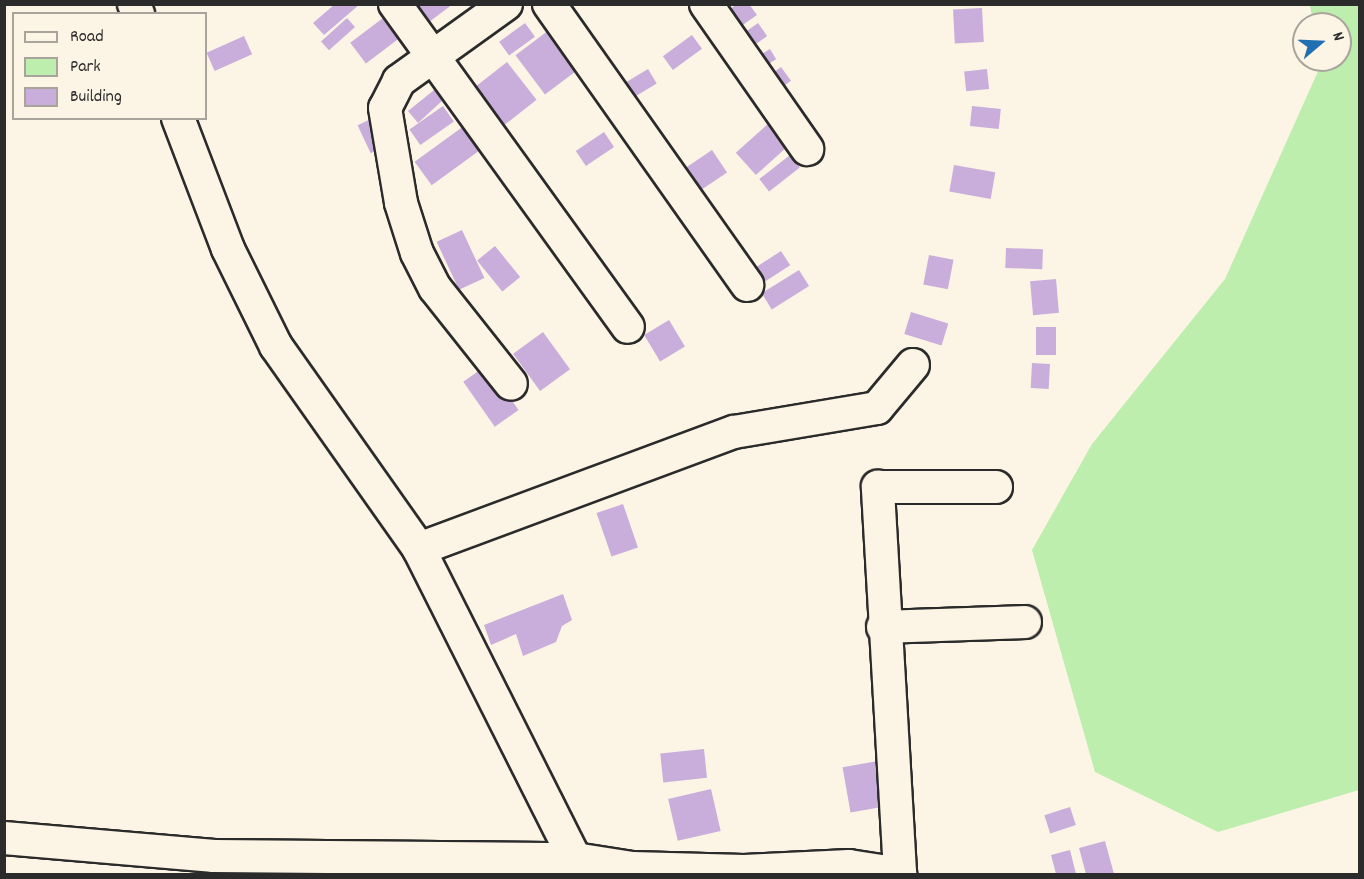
<!DOCTYPE html>
<html>
<head>
<meta charset="utf-8">
<style>
  body { margin:0 }
  #map { position:relative; width:1364px; height:879px; overflow:hidden; background:#fcf5e5; font-family:Dekko,sans-serif }
  div>[style] { position:absolute }
  .green>* { inset:0; background:#bdeead }
  .building>* { inset:0; background:#c9aedb; transform-origin:0 0 }
  .roads { filter:drop-shadow(2px 0 #2b2b2b) drop-shadow(-2px 0 #2b2b2b) drop-shadow(0 2px #2b2b2b) drop-shadow(0 -2px #2b2b2b) }
  .minor>* { height:32px; margin:-16px; padding:0 16px; transform-origin:16px; border-radius:16px; background:#fcf5e5 }
  span { translate:-50% -50%; white-space:nowrap; text-align:center; line-height:1.15; -webkit-text-stroke:6px #fcf5e5; paint-order:stroke }
  .frame { position:absolute; inset:0; border:6px solid #2b2b2b; pointer-events:none }
  .legend { position:absolute; left:12px; top:12px; width:195px; height:108px; box-sizing:border-box; background:#fcf5e5; border:2px solid #a8a49b; margin:0; padding:8px 10px; list-style:none; font-size:18px; color:#2b2b2b }
  .legend li { display:flex; align-items:center; gap:12px; height:30px }
  .legend b { width:30px; border:2px solid #a8a49b }
  .north { position:absolute; left:1292px; top:12px; width:60px; height:60px; box-sizing:border-box; background:#fcf5e5; border:2px solid #a8a49b; border-radius:50%; rotate:71deg; font-size:16px; font-weight:700; line-height:24px; text-align:center; color:#2b2b2b }
  .north::after { content:''; display:block; margin:auto; width:21px; height:27px; background:#1f6fb2; clip-path:polygon(50% 0,100% 100%,50% 72%,0 100%) }
</style>
</head>
<body>
<div id="map">
  <div class="green">
    <i style="clip-path:polygon(1310px 5px,1359px 5px,1359px 790px,1218px 832px,1095px 772px,1032px 550px,1092px 444px,1225px 279px,1319px 69px,1318px 60px,1340px 60px,1340px 24px,1313px 24px)"></i>
  </div>
  <div class="building">
    <i style="clip-path:polygon(335px 4px,360px 4px,324px 35px,313px 23px)"></i>
    <i style="clip-path:polygon(410px 4px,453px 4px,425px 25px)"></i>
    <i style="clip-path:polygon(737px 4px,749px 4px,757px 15px,734px 31px,722px 15px)"></i>
    <i style="left:982px;top:8px;width:34px;height:29px;rotate:87deg"></i>
    <i style="left:387px;top:15px;width:26px;height:46px;rotate:53deg"></i>
    <i style="left:347px;top:18px;width:12px;height:35px;rotate:48deg"></i>
    <i style="left:525px;top:23px;width:17px;height:32px;rotate:54deg"></i>
    <i style="left:758px;top:23px;width:16px;height:29px;rotate:55deg"></i>
    <i style="left:549px;top:30px;width:49px;height:42px;rotate:53deg"></i>
    <i style="left:692px;top:35px;width:17px;height:36px;rotate:54deg"></i>
    <i style="left:244px;top:36px;width:20px;height:41px;rotate:66deg"></i>
    <i style="left:770px;top:49px;width:12px;height:17px;rotate:59deg"></i>
    <i style="left:507px;top:62px;width:48px;height:47px;rotate:52deg"></i>
    <i style="left:781px;top:67px;width:17px;height:19px;rotate:54deg"></i>
    <i style="left:648px;top:69px;width:17px;height:32px;rotate:59deg"></i>
    <i style="left:987px;top:69px;width:20px;height:23px;rotate:84deg"></i>
    <i style="clip-path:polygon(434px 90px,443px 100px,418px 123px,408px 111px)"></i>
    <i style="left:443px;top:106px;width:19px;height:41px;rotate:55deg"></i>
    <i style="left:972px;top:106px;width:29px;height:20px;rotate:6deg"></i>
    <i style="left:373px;top:118px;width:31px;height:17px;rotate:65deg"></i>
    <i style="left:770px;top:122px;width:30px;height:46px;rotate:48deg"></i>
    <i style="left:468px;top:123px;width:29px;height:66px;rotate:54deg"></i>
    <i style="left:604px;top:132px;width:18px;height:34px;rotate:56deg"></i>
    <i style="left:712px;top:150px;width:27px;height:36px;rotate:56deg"></i>
    <i style="left:790px;top:155px;width:16px;height:39px;rotate:52deg"></i>
    <i style="left:954px;top:165px;width:42px;height:27px;rotate:10deg"></i>
    <i style="left:462px;top:230px;width:53px;height:28px;rotate:65deg"></i>
    <i style="left:495px;top:246px;width:40px;height:23px;rotate:51deg"></i>
    <i style="left:1006px;top:248px;width:37px;height:20px;rotate:2deg"></i>
    <i style="left:781px;top:251px;width:17px;height:34px;rotate:57deg"></i>
    <i style="left:929px;top:255px;width:25px;height:30px;rotate:11deg"></i>
    <i style="left:799px;top:270px;width:19px;height:44px;rotate:58deg"></i>
    <i style="left:1056px;top:279px;width:34px;height:26px;rotate:85deg"></i>
    <i style="left:911px;top:312px;width:39px;height:23px;rotate:17deg"></i>
    <i style="left:669px;top:320px;width:31px;height:29px;rotate:59deg"></i>
    <i style="left:1036px;top:327px;width:20px;height:28px"></i>
    <i style="left:543px;top:332px;width:46px;height:37px;rotate:54deg"></i>
    <i style="left:1032px;top:363px;width:18px;height:25px;rotate:3deg"></i>
    <i style="left:487px;top:365px;width:55px;height:29px;rotate:55deg"></i>
    <i style="left:623px;top:504px;width:46px;height:28px;rotate:71deg"></i>
    <i style="clip-path:polygon(563px 594px,572px 620px,562px 626px,556px 642px,523px 656px,516px 634px,491px 645px,484px 625px)"></i>
    <i style="left:704px;top:749px;width:29px;height:44px;rotate:84deg"></i>
    <i style="left:878px;top:761px;width:46px;height:36px;rotate:80deg"></i>
    <i style="left:711px;top:789px;width:43px;height:44px;rotate:77deg"></i>
    <i style="left:1070px;top:807px;width:19px;height:27px;rotate:72deg"></i>
    <i style="clip-path:polygon(1105px 841px,1114px 874px,1086px 874px,1079px 848px)"></i>
    <i style="clip-path:polygon(1070px 850px,1076px 874px,1056px 874px,1051px 855px)"></i>
  </div>
  <div class="roads">
    <div class="minor">
      <i style="left:134px;top:4px;width:11px;rotate:68deg"></i>
      <i style="left:395px;top:4px;width:398px;rotate:54.2deg"></i>
      <i style="left:506px;top:4px;width:132px;rotate:144.3deg"></i>
      <i style="left:399px;top:81px;width:30px;rotate:117deg"></i>
      <i style="left:385px;top:108px;width:96px;rotate:80.4deg"></i>
      <i style="left:401px;top:203px;width:52px;rotate:72.3deg"></i>
      <i style="left:417px;top:253px;width:39px;rotate:63deg"></i>
      <i style="left:435px;top:288px;width:122px;rotate:51.6deg"></i>
      <i style="left:549px;top:4px;width:344px;rotate:54.8deg"></i>
      <i style="left:706px;top:4px;width:177px;rotate:55.1deg"></i>
      <i style="left:178px;top:118px;width:140px;rotate:69.1deg"></i>
      <i style="left:228px;top:249px;width:108px;rotate:63.7deg"></i>
      <i style="left:276px;top:346px;width:248px;rotate:54.8deg"></i>
      <i style="left:419px;top:549px;width:347px;rotate:63.3deg"></i>
      <i style="left:419px;top:549px;width:336px;rotate:-20.4deg"></i>
      <i style="left:734px;top:432px;width:145px;rotate:-9.5deg"></i>
      <i style="left:877px;top:408px;width:56px;rotate:-50.1deg"></i>
      <i style="left:883px;top:627px;width:142px;rotate:-2deg"></i>
      <i style="left:4px;top:838px;width:211px;rotate:4.9deg"></i>
      <i style="left:214px;top:856px;width:361px;rotate:0.5deg"></i>
      <i style="left:575px;top:859px;width:58px;rotate:9deg"></i>
      <i style="left:632px;top:868px;width:112px;rotate:1.5deg"></i>
      <i style="left:744px;top:871px;width:105px;rotate:-2.7deg"></i>
      <i style="left:849px;top:866px;width:52px;rotate:8.9deg"></i>
      <i style="left:900px;top:872px;width:386px;rotate:-93.3deg"></i>
      <i style="left:878px;top:487px;width:118px"></i>
    </div>
  </div>
  <div class="frame"></div>
  <ul class="legend">
  <li><b style="height:8px;background:#fcf5e5"></b>Road</li>
  <li><b style="height:16px;background:#bdeead"></b>Park</li>
  <li><b style="height:16px;background:#c9aedb"></b>Building</li>
  </ul>
  <div class="north">N</div>
</div>
</body>
</html>
